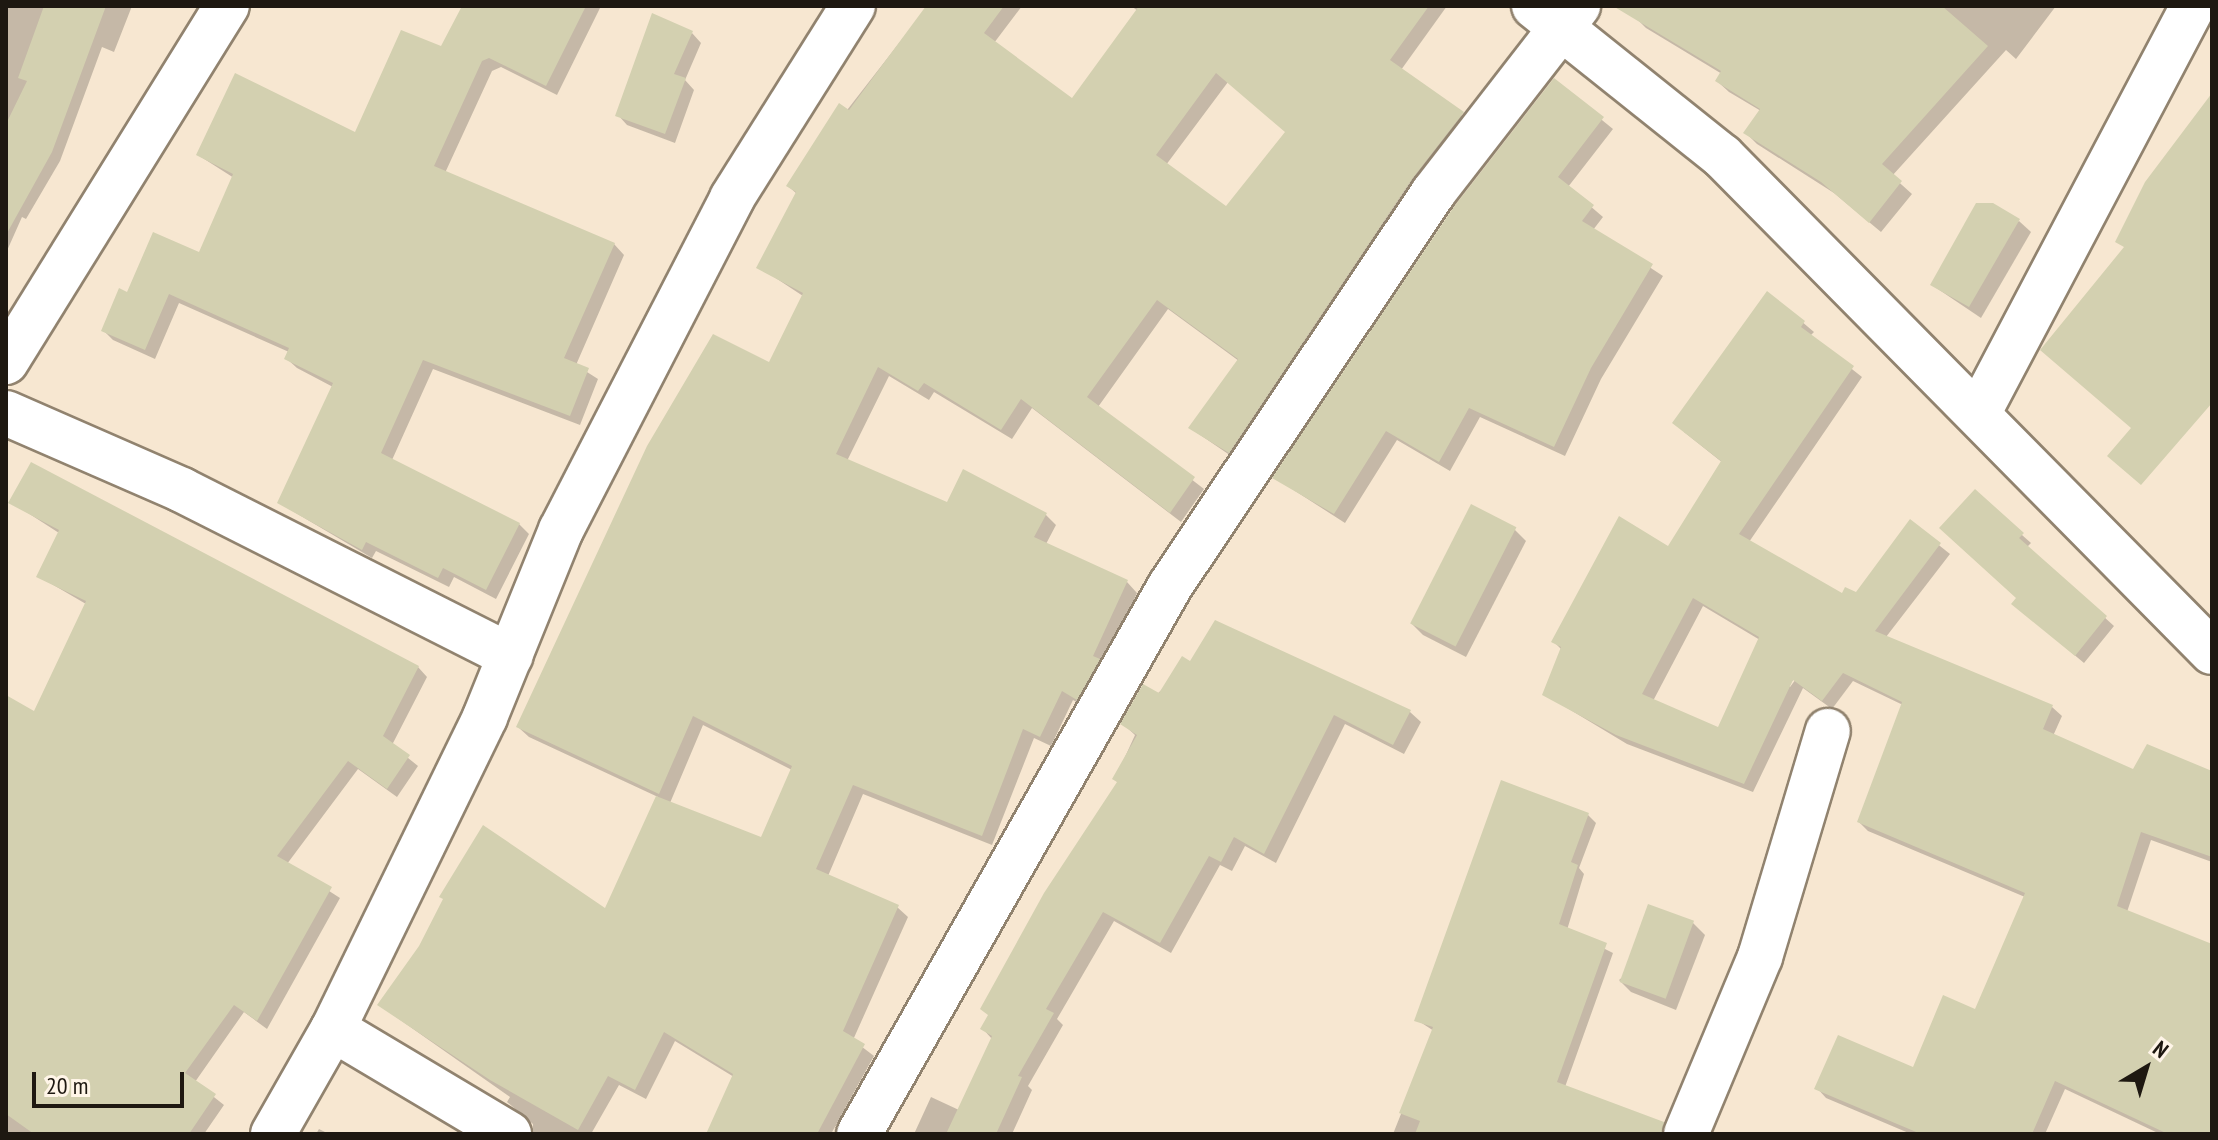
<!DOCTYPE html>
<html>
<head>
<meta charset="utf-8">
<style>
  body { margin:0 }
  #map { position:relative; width:2218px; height:1140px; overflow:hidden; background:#f7e7d1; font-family:"PT Sans Narrow",sans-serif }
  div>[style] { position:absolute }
  .shadow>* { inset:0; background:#0003 }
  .building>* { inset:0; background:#d3d0b0; transform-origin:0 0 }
  .roads { filter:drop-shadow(2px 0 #91836f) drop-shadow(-2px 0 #91836f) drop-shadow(0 2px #91836f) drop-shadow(0 -2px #91836f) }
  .minor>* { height:44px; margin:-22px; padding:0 22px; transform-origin:22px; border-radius:22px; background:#fff }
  span { translate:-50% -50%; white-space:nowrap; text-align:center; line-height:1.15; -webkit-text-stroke:6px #fff5e8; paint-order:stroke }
  .frame { position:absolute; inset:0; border:8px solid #1e1811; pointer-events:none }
  .north { position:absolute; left:2106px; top:1028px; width:80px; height:80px; -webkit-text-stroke:6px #fff5e8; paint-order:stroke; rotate:38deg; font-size:22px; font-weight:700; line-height:32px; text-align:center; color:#1e1811 }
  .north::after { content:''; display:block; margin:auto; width:28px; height:36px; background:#1e1811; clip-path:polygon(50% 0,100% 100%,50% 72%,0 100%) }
  .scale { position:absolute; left:32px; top:1072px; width:152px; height:36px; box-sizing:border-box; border:4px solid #1e1811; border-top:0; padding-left:10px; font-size:24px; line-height:28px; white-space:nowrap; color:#1e1811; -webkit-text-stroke:6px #fff5e8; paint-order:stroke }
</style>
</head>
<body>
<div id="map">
  <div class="shadow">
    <i style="clip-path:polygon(6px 6px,141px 6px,132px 6px,114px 52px,102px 47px,60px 161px,26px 219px,22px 217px,6px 253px)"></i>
    <i style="clip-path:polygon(464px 6px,601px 6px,557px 95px,501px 67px,492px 71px,445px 173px,614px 244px,624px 255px,576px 365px,598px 379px,580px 425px,433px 369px,392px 460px,519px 524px,529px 534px,496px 599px,454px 577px,449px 587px,376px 551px,372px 558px,279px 503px,333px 387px,297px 368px,286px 358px,289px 352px,179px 303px,155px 359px,113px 340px,103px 330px,128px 294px,200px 255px,234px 178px,198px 155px,356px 134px,442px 49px)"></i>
    <i style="clip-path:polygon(evenodd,928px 6px,1022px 6px,994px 43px,1072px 101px,1138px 11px,1131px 6px,1447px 6px,1401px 70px,1473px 124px,1240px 462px,1190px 428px,1239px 361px,1168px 309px,1098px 407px,1204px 489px,1181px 522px,1032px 408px,1012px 439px,934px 392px,929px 400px,889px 376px,847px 461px,948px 505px,1046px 515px,1056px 525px,1046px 544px,1127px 582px,1137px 593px,1088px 709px,1073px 700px,1051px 746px,1034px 738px,992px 845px,863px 794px,828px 876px,897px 907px,908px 917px,853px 1040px,874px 1056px,831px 1134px,710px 1134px,734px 1077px,675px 1041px,646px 1099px,619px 1085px,591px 1134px,533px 1134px,533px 1124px,507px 1102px,510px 1097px,379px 1005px,606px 911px,658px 797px,529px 737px,518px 727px,770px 365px,803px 296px,759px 267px,797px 194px,788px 186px,928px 6px,1228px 82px,1287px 133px,1226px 209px,1166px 165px,1228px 82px,928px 6px,703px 725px,792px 770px,762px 839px,670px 803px,703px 725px)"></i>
    <i style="clip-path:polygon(1641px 6px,2056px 6px,2016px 59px,2006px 50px,1892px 176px,1912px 194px,1881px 232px,1834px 193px,1757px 144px,1746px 133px,1761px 111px,1729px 92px,1717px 81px,1722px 74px,1646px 28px,1635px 17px)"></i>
    <i style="clip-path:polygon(692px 33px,701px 43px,685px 80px,694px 90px,675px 143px,627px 125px,618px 115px)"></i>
    <i style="clip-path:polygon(1554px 81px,1613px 129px,1568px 187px,1603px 217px,1593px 230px,1663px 276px,1601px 379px,1565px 456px,1480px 417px,1450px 471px,1397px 440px,1345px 523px,1275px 478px)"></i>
    <i style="clip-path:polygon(2019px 221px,2031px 232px,1981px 318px,1932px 285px)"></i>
    <i style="clip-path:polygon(evenodd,1768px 293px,1814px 332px,1810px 336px,1862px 377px,1749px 542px,1843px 596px,1857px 595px,1910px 522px,1950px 554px,1886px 637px,2052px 707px,2062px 716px,2053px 736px,2134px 771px,2212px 773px,2212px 862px,2151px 840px,2127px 912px,2212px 947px,2212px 1134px,2160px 1134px,2065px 1089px,2045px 1134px,1911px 1134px,1826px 1098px,1817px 1088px,1914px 1070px,1976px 1012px,2025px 897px,1868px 831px,1859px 822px,1903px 705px,1853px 681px,1832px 709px,1803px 688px,1753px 792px,1627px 744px,1544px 694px,1562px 650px,1554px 642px,1668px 548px,1723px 463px,1684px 432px,1768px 293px,1703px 606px,1760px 640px,1719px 729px,1653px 701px,1703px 606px,1768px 293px,1813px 656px,1790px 687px,1788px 686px,1813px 656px)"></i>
    <i style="clip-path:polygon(11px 502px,418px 667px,427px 677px,392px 745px,418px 766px,397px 797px,358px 769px,287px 864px,340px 898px,267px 1029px,244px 1012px,195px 1082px,224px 1105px,204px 1134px,6px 1134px,6px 698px,35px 714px,86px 604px,38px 576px,59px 533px)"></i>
    <i style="clip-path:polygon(1514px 529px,1526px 541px,1466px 657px,1423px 635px,1411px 623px)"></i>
    <i style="clip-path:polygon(2022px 535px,2031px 543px,2027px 547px,2114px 626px,2084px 663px,2023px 612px,2018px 599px,1950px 537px)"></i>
    <i style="clip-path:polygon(1216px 623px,1410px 712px,1421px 722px,1404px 754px,1345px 724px,1276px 863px,1245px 846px,1232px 871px,1220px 865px,1171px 953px,1114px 921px,1057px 1019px,1063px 1025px,1028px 1086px,1032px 1090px,1012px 1134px,914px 1134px,931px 1097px,959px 1110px,992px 1039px,983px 1029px,1118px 783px,1115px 779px,1135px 735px,1123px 724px,1191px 664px)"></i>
    <i style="clip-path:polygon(1588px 815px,1596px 823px,1579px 868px,1584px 874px,1567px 930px,1613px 953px,1565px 1087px,1622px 1134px,1393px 1134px,1434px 1031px,1417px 1020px)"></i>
    <i style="clip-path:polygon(1693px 923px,1705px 935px,1676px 1010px,1631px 992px,1619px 980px)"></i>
    <i style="clip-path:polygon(319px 1129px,329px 1134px,316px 1134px)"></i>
  </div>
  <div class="building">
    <i style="clip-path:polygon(44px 6px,106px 6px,52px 152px,6px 235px,6px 124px,27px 81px,18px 78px)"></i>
    <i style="clip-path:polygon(462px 6px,586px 6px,546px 86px,489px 58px,482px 61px,434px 166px,615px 243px,564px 358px,589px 368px,570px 416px,423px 360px,381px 453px,520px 523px,486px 590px,443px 568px,438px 578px,366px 542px,362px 550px,277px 503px,333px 383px,284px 359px,289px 348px,169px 294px,145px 350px,101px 331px,119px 288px,127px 292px,153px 232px,199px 252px,233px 174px,196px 155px,235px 73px,355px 132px,401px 30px,441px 46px)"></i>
    <i style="clip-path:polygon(evenodd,926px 6px,1004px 6px,984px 33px,1072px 98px,1139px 6px,1429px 6px,1390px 60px,1464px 112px,1412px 179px,1229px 453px,1188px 428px,1238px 359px,1157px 300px,1087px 397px,1195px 477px,1170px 513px,1021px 399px,1001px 430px,924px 383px,918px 391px,878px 367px,836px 454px,947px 502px,963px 469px,1047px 513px,1034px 537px,1128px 580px,1093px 656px,1100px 659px,1077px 700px,1062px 691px,1040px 737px,1023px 729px,982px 836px,853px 785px,816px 869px,899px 905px,843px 1031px,865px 1044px,817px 1134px,706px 1134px,733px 1074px,664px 1032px,635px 1090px,608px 1076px,578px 1130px,490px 1080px,377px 1005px,419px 946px,443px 899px,439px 897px,483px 825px,605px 908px,656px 796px,761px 837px,792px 766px,693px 716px,659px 794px,516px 727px,647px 446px,713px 334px,769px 362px,803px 293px,756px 268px,796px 192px,786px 186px,839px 103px,849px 110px,926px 6px,1216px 73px,1285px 132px,1226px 206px,1156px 155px,1216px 73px)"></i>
    <i style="clip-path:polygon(1613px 6px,1942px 6px,1988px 46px,1882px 164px,1902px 181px,1869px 223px,1821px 182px,1743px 133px,1760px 109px,1715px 81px,1721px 71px)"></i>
    <i style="clip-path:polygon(652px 13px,693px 31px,674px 74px,686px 78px,665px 134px,615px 116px)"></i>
    <i style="clip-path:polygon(1554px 78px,1604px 117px,1558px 177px,1594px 205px,1582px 221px,1653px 264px,1591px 368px,1554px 447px,1469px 408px,1439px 462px,1386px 431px,1334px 514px,1272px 478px,1453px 208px)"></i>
    <i style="clip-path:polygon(2212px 93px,2212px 403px,2141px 485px,2107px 456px,2131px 428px,2040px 350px,2124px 247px,2115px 242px,2145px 182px)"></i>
    <i style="clip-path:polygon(1976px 203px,1993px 203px,2020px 219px,1969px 307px,1930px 285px)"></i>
    <i style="clip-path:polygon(evenodd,1767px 291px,1805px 321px,1801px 327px,1854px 366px,1739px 534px,1842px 593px,1845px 587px,1856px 592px,1910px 519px,1941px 543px,1875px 631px,2053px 705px,2043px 729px,2133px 769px,2147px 744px,2212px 771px,2212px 857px,2141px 832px,2117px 906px,2212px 944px,2212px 1134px,2168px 1134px,2055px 1081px,2032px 1134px,1921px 1134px,1814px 1089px,1838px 1035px,1913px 1067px,1943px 995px,1975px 1009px,2025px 893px,1857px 822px,1902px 702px,1843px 673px,1822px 701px,1793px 680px,1744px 784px,1616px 735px,1542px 695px,1561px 647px,1551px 642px,1619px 516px,1668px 546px,1721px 461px,1672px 423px,1767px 291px,1693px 598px,1759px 637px,1718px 727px,1642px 694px,1693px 598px)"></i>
    <i style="clip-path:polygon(31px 462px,419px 666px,383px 736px,410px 755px,387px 789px,348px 761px,277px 856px,332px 887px,257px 1021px,234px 1005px,185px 1073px,216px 1094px,189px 1134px,34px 1134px,6px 1114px,6px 695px,34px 711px,86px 601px,36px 577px,59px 530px,8px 503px)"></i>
    <i style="clip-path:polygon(1975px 489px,2024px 533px,2019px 538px,2107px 616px,2075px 656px,2011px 604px,2016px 598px,1939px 528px)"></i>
    <i style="left:1471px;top:504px;width:51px;height:134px;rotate:27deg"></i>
    <i style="clip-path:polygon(1215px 620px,1411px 710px,1393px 745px,1334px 715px,1264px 854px,1234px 837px,1221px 862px,1209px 856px,1160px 943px,1103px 912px,1046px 1009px,1054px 1013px,1018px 1076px,1022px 1077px,996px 1134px,946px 1134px,992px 1036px,980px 1029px,988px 1015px,980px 1009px,1044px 893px,1117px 782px,1112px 779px,1137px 735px,1120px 724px,1143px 684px,1159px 693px,1182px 656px,1190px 661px)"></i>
    <i style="clip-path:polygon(1501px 780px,1589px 813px,1571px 862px,1578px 865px,1559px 924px,1607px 943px,1557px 1082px,1664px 1122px,1662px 1134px,1415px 1134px,1420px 1121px,1399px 1113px,1433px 1027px,1414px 1021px)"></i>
    <i style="left:1648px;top:904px;width:49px;height:83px;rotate:20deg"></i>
  </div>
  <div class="roads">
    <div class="minor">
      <i style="left:1534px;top:6px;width:241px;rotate:38.6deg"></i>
      <i style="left:1722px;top:156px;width:697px;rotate:45.35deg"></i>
      <i style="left:6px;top:362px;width:419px;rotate:-58.2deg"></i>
      <i style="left:1979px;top:412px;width:459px;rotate:-62.2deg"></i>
      <i style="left:6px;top:413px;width:192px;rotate:23.6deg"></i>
      <i style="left:182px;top:490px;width:368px;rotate:26.8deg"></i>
      <i style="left:333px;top:1029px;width:205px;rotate:30.8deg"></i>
      <i style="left:273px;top:1134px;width:121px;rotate:-60.3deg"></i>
      <i style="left:333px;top:1029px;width:347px;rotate:-64deg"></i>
      <i style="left:485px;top:717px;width:202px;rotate:-67.9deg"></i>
      <i style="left:561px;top:530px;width:373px;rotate:-62.7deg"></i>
      <i style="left:732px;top:198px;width:227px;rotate:-57.8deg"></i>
      <i style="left:859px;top:1134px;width:630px;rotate:-60.42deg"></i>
      <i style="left:1170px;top:586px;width:473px;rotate:-56.2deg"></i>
      <i style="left:1433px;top:193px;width:237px;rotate:-52.2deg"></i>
      <i style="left:1686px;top:1134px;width:192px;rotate:-67.3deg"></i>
      <i style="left:1760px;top:957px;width:236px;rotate:-73.3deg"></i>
    </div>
  </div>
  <div class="frame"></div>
  <div class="north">N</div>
  <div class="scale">20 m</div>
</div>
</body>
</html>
